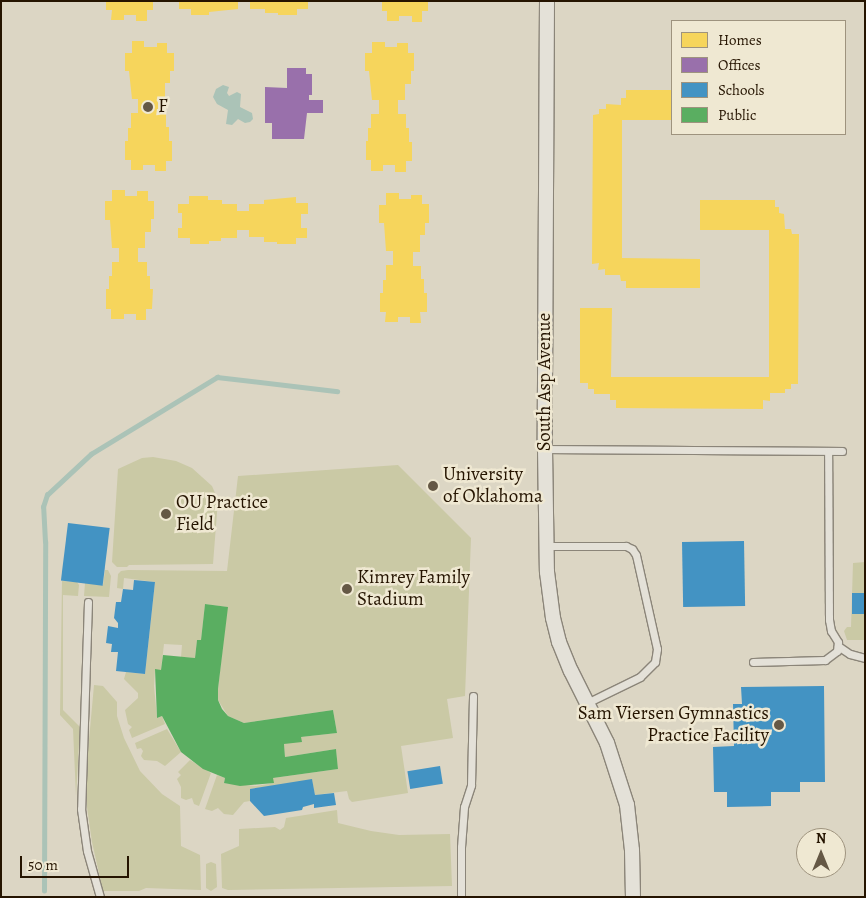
<!DOCTYPE html>
<html>
<head>
<meta charset="utf-8">
<style>
  body { margin:0 }
  #map { position:relative; width:866px; height:898px; overflow:hidden; background:#dcd6c4; font-family:Alegreya,serif }
  div>[style] { position:absolute }
  .green>* { inset:0; background:#cac9a5 }
  .water>* { inset:0; background:#abc3b7 }
  .homes>* { inset:0; background:#f6d55c }
  .offices>* { inset:0; background:#9970ab }
  .schools>* { inset:0; background:#4393c3; transform-origin:0 0 }
  .public>* { inset:0; background:#5aae61 }
  .stream>* { height:4.5px; margin:-2.25px; padding:0 2.25px; transform-origin:2.25px; border-radius:2.25px; background:#abc3b7 }
  .roads { filter:drop-shadow(1px 0 #8b8579) drop-shadow(-1px 0 #8b8579) drop-shadow(0 1px #8b8579) drop-shadow(0 -1px #8b8579) }
  .lane>* { height:7px; margin:-3.5px; padding:0 3.5px; transform-origin:3.5px; border-radius:3.5px; background:#e4e1d8 }
  .street>* { height:14px; margin:-7px; padding:0 7px; transform-origin:7px; border-radius:7px; background:#e4e1d8 }
  .dots>* { width:14px; height:14px; translate:-50% -50%; box-sizing:border-box; border:2px solid #efe8d2; border-radius:50% }
  span { translate:-50% -50%; white-space:nowrap; text-align:center; line-height:1.15; -webkit-text-stroke:5px #efe8d2; paint-order:stroke }
  .poi-label { font-size:19px; color:#251400 }
  .left { translate:0 -50%; text-align:left }
  .right { translate:-100% -50%; text-align:right }
  .street-label { font-size:19px; color:#251400 }
  .frame { position:absolute; inset:0; border:2px solid #251400; pointer-events:none }
  .legend { position:absolute; left:671px; top:20px; width:175px; height:115px; box-sizing:border-box; background:#efe8d2; border:1px solid #9e937e; margin:0; padding:6px 9px; list-style:none; font-size:15px; color:#251400 }
  .legend li { display:flex; align-items:center; gap:10px; height:25px }
  .legend b { width:25px; border:1px solid #9e937e }
  .north { position:absolute; left:796px; top:828px; width:50px; height:50px; box-sizing:border-box; background:#efe8d2; border:1px solid #9e937e; border-radius:50%; rotate:0deg; font-size:14px; font-weight:700; line-height:20px; text-align:center; color:#251400 }
  .north::after { content:''; display:block; margin:auto; width:18px; height:22px; background:#655845; clip-path:polygon(50% 0,100% 100%,50% 72%,0 100%) }
  .scale { position:absolute; left:20px; top:856px; width:109px; height:22px; box-sizing:border-box; border:2px solid #251400; border-top:0; padding-left:6px; font-size:15px; line-height:18px; white-space:nowrap; color:#251400; -webkit-text-stroke:4px #efe8d2; paint-order:stroke }
</style>
</head>
<body>
<div id="map">
  <div class="green">
    <i style="clip-path:polygon(153px 457px,176px 461px,192px 468px,212px 486px,218px 500px,213px 564px,129px 565px,127px 567px,117px 567px,112px 562px,118px 469px,142px 458px)"></i>
    <i style="clip-path:polygon(398px 465px,471px 538px,465px 696px,447px 699px,453px 738px,401px 746px,408px 793px,352px 802px,349px 799px,347px 791px,315px 795px,312px 780px,250px 789px,250px 801px,244px 802px,233px 815px,224px 814px,218px 808px,212px 811px,205px 809px,217px 775px,225px 778px,224px 783px,256px 786px,273px 783px,273px 778px,338px 769px,336px 749px,285px 757px,284px 744px,301px 737px,337px 733px,333px 710px,244px 723px,228px 716px,218px 700px,218px 689px,227px 607px,205px 604px,201px 640px,197px 640px,195px 658px,181px 657px,182px 645px,164px 644px,161px 670px,155px 670px,154px 686px,157px 718px,162px 716px,165px 724px,132px 738px,129px 730px,132px 727px,128px 724px,125px 710px,138px 698px,138px 693px,124px 679px,126px 672px,145px 674px,155px 582px,124px 578px,123px 589px,117px 588px,118px 574px,121px 571px,128px 570px,227px 571px,238px 476px)"></i>
    <i style="clip-path:polygon(865px 562px,865px 640px,847px 640px,844px 631px,847px 627px,851px 627px,853px 563px)"></i>
    <i style="clip-path:polygon(105px 570px,108px 570px,111px 576px,109px 597px,84px 596px,85px 583px,103px 585px)"></i>
    <i style="clip-path:polygon(62px 581px,77px 582px,79px 585px,78px 596px,63px 595px,63px 710px,80px 727px,76px 796px,73px 729px,60px 715px)"></i>
    <i style="clip-path:polygon(94px 685px,103px 686px,117px 702px,117px 716px,124px 738px,140px 771px,162px 794px,180px 806px,181px 846px,200px 855px,201px 890px,146px 888px,139px 891px,103px 891px,92px 842px,87px 807px,87px 762px)"></i>
    <i style="clip-path:polygon(167px 729px,181px 752px,165px 766px,157px 761px,144px 760px,141px 756px,143px 751px,141px 748px,137px 749px,135px 743px)"></i>
    <i style="clip-path:polygon(190px 760px,211px 773px,199px 806px,194px 804px,192px 798px,186px 800px,181px 798px,181px 787px,177px 779px,181px 775px,178px 772px)"></i>
    <i style="clip-path:polygon(337px 810px,338px 823px,371px 831px,399px 835px,450px 834px,452px 886px,228px 890px,222px 888px,221px 854px,239px 846px,239px 829px,275px 827px,280px 830px,284px 827px,286px 818px)"></i>
    <i style="clip-path:polygon(211px 862px,216px 864px,217px 887px,211px 891px,206px 888px,206px 864px)"></i>
  </div>
  <div class="water">
    <i style="clip-path:polygon(223px 85px,229px 87px,227px 93px,229px 96px,237px 92px,241px 94px,240px 107px,252px 113px,253px 119px,250px 122px,245px 123px,238px 119px,232px 125px,226px 124px,228px 110px,217px 104px,213px 97px,216px 89px)"></i>
  </div>
  <div class="homes">
    <i style="clip-path:polygon(106px 1px,153px 1px,153px 10px,147px 10px,147px 21px,136px 21px,136px 15px,124px 15px,124px 20px,111px 20px,112px 10px,106px 10px)"></i>
    <i style="clip-path:polygon(179px 1px,238px 1px,238px 9px,209px 12px,209px 15px,191px 15px,191px 9px,179px 9px)"></i>
    <i style="clip-path:polygon(250px 1px,308px 1px,308px 9px,297px 9px,297px 15px,278px 15px,278px 13px,265px 13px,265px 9px,250px 9px)"></i>
    <i style="clip-path:polygon(382px 1px,428px 1px,428px 11px,422px 11px,422px 22px,412px 22px,412px 16px,399px 16px,399px 21px,387px 21px,387px 11px,382px 11px)"></i>
    <i style="clip-path:polygon(132px 41px,144px 41px,144px 47px,157px 47px,157px 43px,167px 43px,167px 53px,174px 53px,174px 71px,170px 71px,170px 83px,165px 83px,165px 100px,158px 100px,158px 114px,166px 114px,166px 127px,169px 127px,169px 141px,172px 141px,172px 161px,166px 161px,166px 171px,155px 171px,155px 165px,143px 165px,143px 170px,131px 170px,131px 160px,125px 160px,125px 141px,128px 141px,128px 128px,131px 128px,131px 113px,138px 113px,138px 99px,132px 99px,129px 71px,125px 71px,125px 53px,132px 53px)"></i>
    <i style="clip-path:polygon(372px 42px,385px 42px,385px 47px,397px 47px,397px 43px,408px 43px,408px 53px,414px 53px,414px 71px,411px 71px,411px 84px,405px 84px,405px 100px,398px 100px,398px 114px,406px 114px,406px 128px,409px 128px,409px 142px,412px 142px,412px 161px,406px 161px,406px 172px,395px 172px,395px 165px,383px 165px,383px 171px,371px 171px,371px 160px,366px 160px,366px 141px,368px 141px,368px 128px,371px 128px,371px 114px,379px 114px,379px 100px,372px 100px,369px 71px,365px 71px,365px 53px,372px 53px)"></i>
    <i style="clip-path:polygon(626px 90px,672px 90px,672px 120px,622px 120px,622px 258px,700px 259px,700px 288px,626px 288px,626px 281px,621px 281px,620px 275px,605px 275px,605px 269px,598px 270px,599px 263px,592px 264px,593px 115px,599px 114px,599px 109px,606px 109px,606px 104px,621px 105px,621px 98px,626px 98px)"></i>
    <i style="clip-path:polygon(112px 190px,125px 190px,125px 196px,137px 196px,137px 191px,148px 191px,148px 201px,154px 201px,154px 219px,151px 219px,151px 232px,145px 232px,145px 248px,138px 248px,138px 262px,147px 262px,147px 276px,150px 276px,150px 289px,153px 289px,152px 309px,146px 309px,146px 320px,136px 320px,136px 314px,124px 314px,124px 319px,111px 319px,111px 309px,106px 309px,106px 289px,109px 289px,109px 276px,112px 276px,112px 262px,119px 262px,119px 248px,112px 248px,110px 220px,105px 220px,105px 201px,112px 201px)"></i>
    <i style="clip-path:polygon(386px 193px,399px 193px,399px 199px,411px 199px,411px 195px,422px 195px,422px 204px,429px 204px,429px 223px,425px 223px,425px 235px,420px 235px,420px 252px,413px 252px,413px 266px,421px 266px,421px 279px,424px 279px,424px 293px,427px 293px,427px 312px,420px 312px,421px 323px,410px 323px,410px 317px,398px 317px,398px 322px,385px 322px,386px 312px,380px 312px,380px 293px,383px 293px,383px 280px,386px 280px,386px 265px,393px 265px,393px 251px,386px 251px,384px 223px,379px 223px,379px 205px,386px 205px)"></i>
    <i style="clip-path:polygon(189px 196px,208px 196px,208px 200px,222px 200px,222px 204px,237px 204px,237px 211px,249px 211px,249px 204px,264px 204px,264px 200px,296px 197px,296px 203px,308px 203px,308px 214px,301px 214px,301px 228px,307px 228px,307px 238px,296px 238px,296px 244px,277px 244px,277px 242px,264px 242px,264px 237px,249px 237px,249px 230px,237px 230px,237px 238px,221px 238px,221px 241px,209px 241px,209px 244px,190px 244px,190px 238px,178px 238px,178px 228px,182px 228px,182px 213px,178px 213px,178px 204px,189px 204px)"></i>
    <i style="clip-path:polygon(700px 200px,775px 200px,775px 207px,779px 207px,779px 213px,784px 214px,785px 229px,791px 229px,792px 234px,799px 234px,798px 384px,791px 384px,791px 389px,785px 389px,785px 393px,770px 393px,770px 401px,763px 400px,763px 409px,616px 408px,616px 400px,610px 400px,610px 394px,594px 394px,594px 389px,588px 389px,588px 383px,580px 383px,580px 308px,612px 308px,611px 377px,769px 377px,769px 230px,700px 230px)"></i>
  </div>
  <div class="offices">
    <i style="clip-path:polygon(287px 68px,306px 68px,306px 74px,312px 74px,312px 95px,309px 95px,309px 100px,323px 100px,323px 113px,307px 113px,304px 139px,272px 139px,272px 123px,265px 123px,265px 87px,287px 88px)"></i>
  </div>
  <div class="schools">
    <i style="left:68px;top:523px;width:42px;height:58px;rotate:7deg"></i>
    <i style="left:744px;top:541px;width:65px;height:62px;rotate:89deg"></i>
    <i style="clip-path:polygon(134px 580px,155px 582px,145px 674px,116px 671px,118px 652px,111px 652px,112px 644px,106px 643px,108px 626px,118px 628px,118px 623px,114px 618px,116px 602px,121px 602px,123px 589px,133px 590px)"></i>
    <i style="left:852px;top:593px;width:13px;height:21px"></i>
    <i style="clip-path:polygon(824px 686px,825px 782px,800px 782px,800px 792px,771px 792px,771px 806px,727px 807px,727px 792px,714px 792px,713px 747px,734px 746px,733px 704px,742px 704px,741px 687px)"></i>
    <i style="left:440px;top:766px;width:18px;height:33px;rotate:81deg"></i>
    <i style="clip-path:polygon(312px 779px,315px 795px,334px 793px,336px 805px,314px 808px,314px 804px,303px 807px,302px 810px,264px 816px,250px 801px,250px 789px)"></i>
  </div>
  <div class="public">
    <i style="clip-path:polygon(205px 604px,228px 607px,218px 689px,218px 700px,222px 709px,228px 716px,244px 723px,333px 710px,337px 733px,301px 737px,302px 742px,284px 744px,285px 757px,336px 749px,338px 769px,273px 778px,274px 783px,240px 786px,224px 783px,225px 778px,203px 769px,181px 752px,162px 716px,157px 718px,155px 669px,161px 670px,163px 655px,195px 658px,197px 640px,201px 640px)"></i>
  </div>
  <div class="stream">
    <i style="left:44px;top:891px;width:349px;rotate:-89.8deg"></i>
    <i style="left:45px;top:542px;width:35px;rotate:-93deg"></i>
    <i style="left:43px;top:507px;width:13px;rotate:-72deg"></i>
    <i style="left:47px;top:495px;width:60px;rotate:-43deg"></i>
    <i style="left:91px;top:454px;width:148px;rotate:-31.4deg"></i>
    <i style="left:217px;top:377px;width:121px;rotate:6.7deg"></i>
  </div>
  <div class="roads">
    <div class="lane">
      <i style="left:545px;top:449px;width:297px;rotate:0.4deg"></i>
      <i style="left:546px;top:546px;width:80px"></i>
      <i style="left:626px;top:546px;width:7px;rotate:27deg"></i>
      <i style="left:632px;top:549px;width:7px;rotate:56deg"></i>
      <i style="left:636px;top:555px;width:96px;rotate:77.4deg"></i>
      <i style="left:657px;top:649px;width:13px;rotate:99deg"></i>
      <i style="left:655px;top:662px;width:21px;rotate:135deg"></i>
      <i style="left:640px;top:677px;width:59px;rotate:153.9deg"></i>
      <i style="left:88px;top:602px;width:207px;rotate:91.9deg"></i>
      <i style="left:81px;top:809px;width:42px;rotate:81.9deg"></i>
      <i style="left:87px;top:851px;width:48px;rotate:74.2deg"></i>
      <i style="left:838px;top:646px;width:14px;rotate:34deg"></i>
      <i style="left:850px;top:654px;width:16px;rotate:15deg"></i>
      <i style="left:753px;top:662px;width:72px;rotate:-1.6deg"></i>
      <i style="left:825px;top:660px;width:15px;rotate:-37deg"></i>
      <i style="left:837px;top:651px;width:9px;rotate:-84deg"></i>
      <i style="left:838px;top:642px;width:13px;rotate:-122deg"></i>
      <i style="left:831px;top:631px;width:11px;rotate:-100deg"></i>
      <i style="left:829px;top:620px;width:169px;rotate:-90.3deg"></i>
      <i style="left:461px;top:897px;width:50px;rotate:-90deg"></i>
      <i style="left:461px;top:847px;width:40px;rotate:-85.7deg"></i>
      <i style="left:464px;top:807px;width:23px;rotate:-72deg"></i>
      <i style="left:471px;top:785px;width:89px;rotate:-88.7deg"></i>
    </div>
    <div class="street">
      <i style="left:547px;top:1px;width:448px;rotate:90.3deg"></i>
      <i style="left:545px;top:449px;width:123px;rotate:89.1deg"></i>
      <i style="left:547px;top:572px;width:46px;rotate:82.6deg"></i>
      <i style="left:553px;top:618px;width:25px;rotate:76deg"></i>
      <i style="left:559px;top:642px;width:31px;rotate:68deg"></i>
      <i style="left:571px;top:671px;width:80px;rotate:63.4deg"></i>
      <i style="left:607px;top:743px;width:65px;rotate:72.1deg"></i>
      <i style="left:627px;top:805px;width:45px;rotate:83.7deg"></i>
      <i style="left:632px;top:850px;width:47px;rotate:88.8deg"></i>
    </div>
  </div>
  <div class="dots">
    <i style="left:148px;top:107px;background:#655845"></i>
    <i style="left:433px;top:486px;background:#655845"></i>
    <i style="left:166px;top:514px;background:#655845"></i>
    <i style="left:347px;top:589px;background:#655845"></i>
    <i style="left:779px;top:725px;background:#655845"></i>
  </div>
  <div class="poi-label">
    <span class="left" style="left:158px;top:107px">F</span>
    <span class="left" style="left:443px;top:486px">University<br>of Oklahoma</span>
    <span class="left" style="left:176px;top:514px">OU Practice<br>Field</span>
    <span class="left" style="left:357px;top:589px">Kimrey Family<br>Stadium</span>
    <span class="right" style="left:769px;top:725px">Sam Viersen Gymnastics<br>Practice Facility</span>
  </div>
  <div class="street-label">
    <span style="left:545px;top:382px;rotate:-90deg">South Asp Avenue</span>
  </div>
  <div class="frame"></div>
  <ul class="legend">
  <li><b style="height:14px;background:#f6d55c"></b>Homes</li>
  <li><b style="height:14px;background:#9970ab"></b>Offices</li>
  <li><b style="height:14px;background:#4393c3"></b>Schools</li>
  <li><b style="height:14px;background:#5aae61"></b>Public</li>
  </ul>
  <div class="north">N</div>
  <div class="scale">50 m</div>
</div>
</body>
</html>
